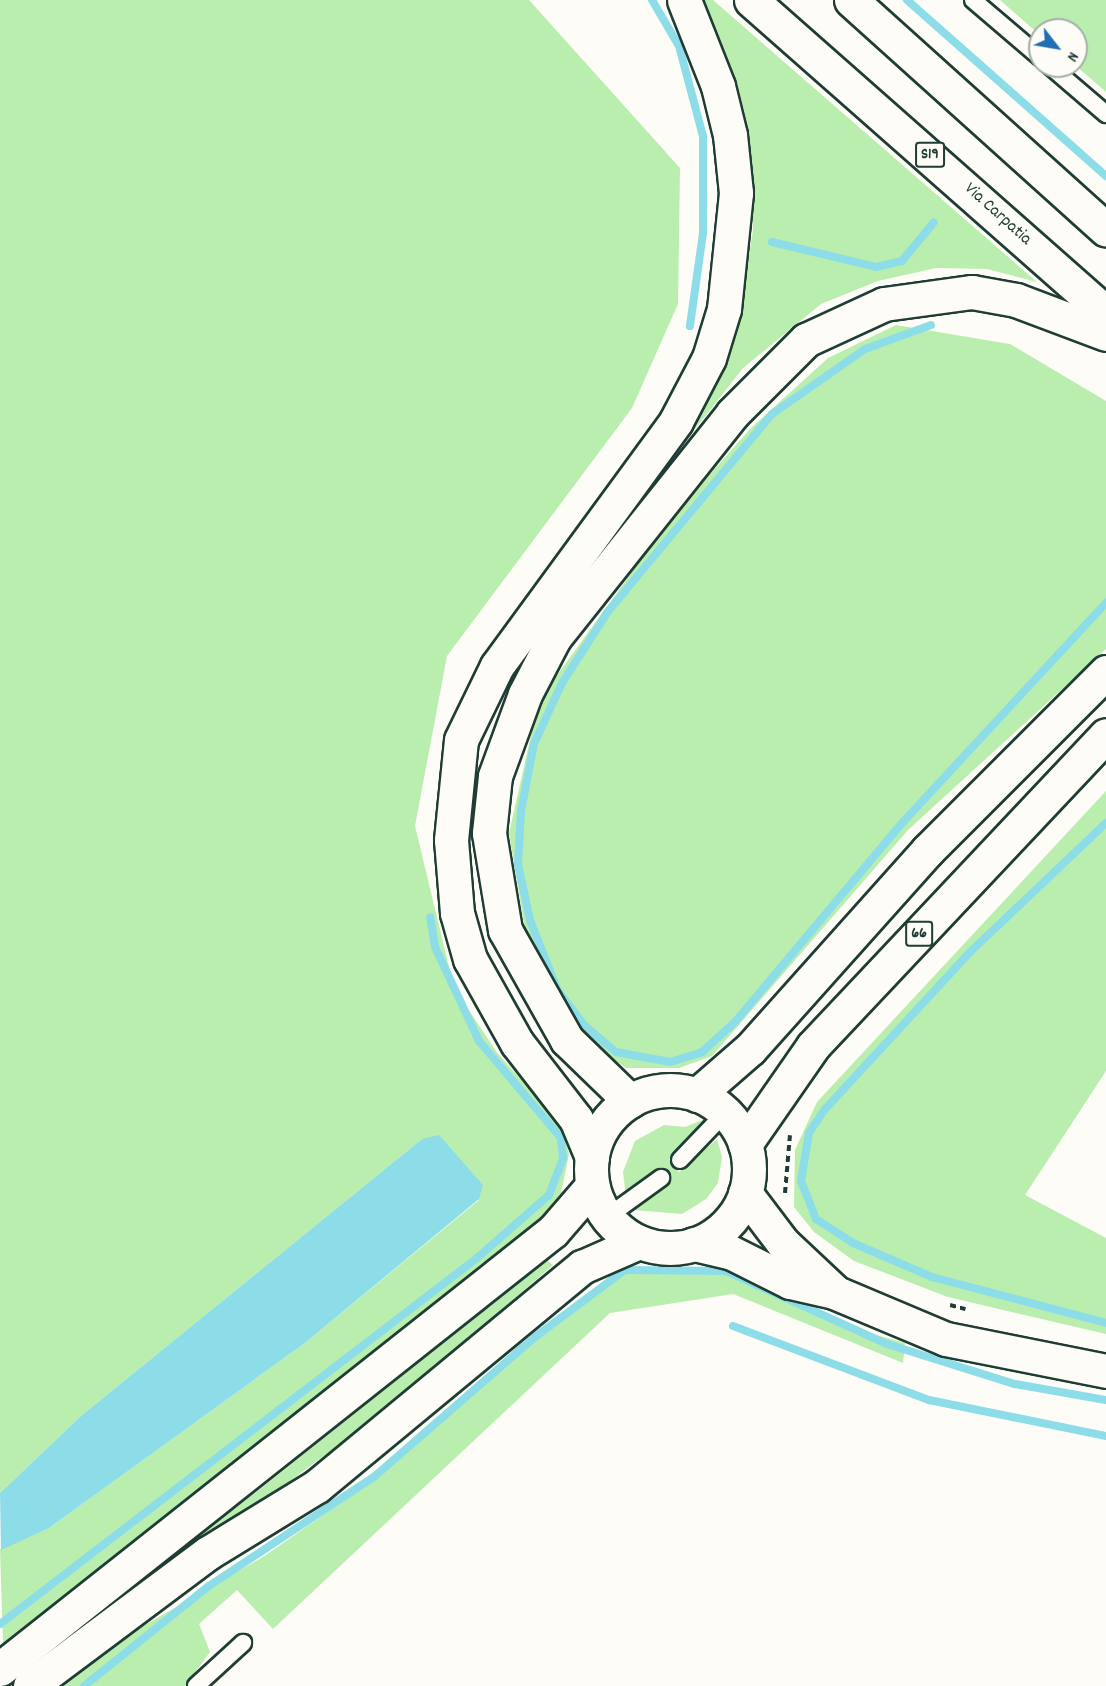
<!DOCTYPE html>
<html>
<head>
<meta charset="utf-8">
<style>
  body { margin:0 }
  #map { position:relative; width:1106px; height:1686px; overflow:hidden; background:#fdfcf7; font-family:Dekko,sans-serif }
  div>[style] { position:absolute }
  .green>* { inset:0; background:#baeeae }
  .water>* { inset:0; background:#8ddde8 }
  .stream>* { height:8px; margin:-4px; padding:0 4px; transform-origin:4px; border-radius:4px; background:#8ddde8 }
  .path>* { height:4px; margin-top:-2px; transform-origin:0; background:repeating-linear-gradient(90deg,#1f3d34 0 6px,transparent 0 10.5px) }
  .roads { filter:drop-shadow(2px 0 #1f3d34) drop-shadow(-2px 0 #1f3d34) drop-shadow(0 2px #1f3d34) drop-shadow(0 -2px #1f3d34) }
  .lane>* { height:16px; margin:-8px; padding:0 8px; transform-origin:8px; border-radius:8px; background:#fdfcf7 }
  .secondary>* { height:33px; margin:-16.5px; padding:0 16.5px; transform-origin:16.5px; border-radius:16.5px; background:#fdfcf7 }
  .primary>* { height:33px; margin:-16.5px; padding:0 16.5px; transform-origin:16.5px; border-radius:16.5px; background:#fdfcf7 }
  .primary>.ring { margin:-16.5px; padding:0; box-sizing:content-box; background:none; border:33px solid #fdfcf7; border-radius:50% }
  .highway>* { height:33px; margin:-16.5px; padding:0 16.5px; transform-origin:16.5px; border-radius:16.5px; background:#fdfcf7 }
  span { translate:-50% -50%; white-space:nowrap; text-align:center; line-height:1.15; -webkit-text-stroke:4.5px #fdfcf7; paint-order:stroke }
  .shield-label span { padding:2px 4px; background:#fdfcf7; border:2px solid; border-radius:4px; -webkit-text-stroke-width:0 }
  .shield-label { font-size:16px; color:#1f3d34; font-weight:700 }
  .street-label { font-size:18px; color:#1f3d34 }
  .north { position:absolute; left:1028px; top:18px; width:60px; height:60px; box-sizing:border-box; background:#fdfcf7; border:2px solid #a4b0a9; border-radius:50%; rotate:121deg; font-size:16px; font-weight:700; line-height:24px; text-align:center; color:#1f3d34 }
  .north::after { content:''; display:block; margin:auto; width:21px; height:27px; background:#1f6fb2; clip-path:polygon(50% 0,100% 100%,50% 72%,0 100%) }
</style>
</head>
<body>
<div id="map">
  <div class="green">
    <i style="clip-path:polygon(0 0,529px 0,680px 168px,678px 304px,632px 408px,447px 656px,415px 826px,454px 988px,498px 1054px,561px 1123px,569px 1154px,561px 1193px,534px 1225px,3px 1643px,0 1549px,49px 1528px,305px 1343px,479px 1200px,422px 1139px,82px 1415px,0 1493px)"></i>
    <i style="clip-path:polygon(699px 0,713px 0,1037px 282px,987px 269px,936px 268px,878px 281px,821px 304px,743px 368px,688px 438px,739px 318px,753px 230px,746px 132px,717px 36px)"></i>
    <i style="clip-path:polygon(1000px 0,1106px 0,1106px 92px,1076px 66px,1076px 30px,1040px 30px,1040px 35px)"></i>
    <i style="clip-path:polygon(896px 325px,1010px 344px,1106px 401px,1106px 649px,908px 830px,712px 1056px,679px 1068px,626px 1068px,585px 1039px,527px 942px,509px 833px,539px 700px,672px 517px,751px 428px,828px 358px)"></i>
    <i style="clip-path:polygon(1106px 791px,1106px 1071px,1025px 1195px,1106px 1238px,1106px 1334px,948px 1297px,854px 1261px,814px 1232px,794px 1207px,795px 1150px,817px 1102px)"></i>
    <i style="clip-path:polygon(705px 1119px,669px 1159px,679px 1172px,717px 1139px,722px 1157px,718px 1183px,706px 1199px,682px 1214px,633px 1210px,671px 1182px,660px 1167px,626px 1196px,623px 1172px,635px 1141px,664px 1125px,685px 1127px)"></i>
    <i style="clip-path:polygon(547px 1260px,553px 1265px,389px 1407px,16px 1686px,0 1686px,0 1680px,259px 1490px)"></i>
    <i style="clip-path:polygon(622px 1267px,724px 1267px,869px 1333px,905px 1343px,903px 1363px,733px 1294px,610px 1313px,273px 1629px,237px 1590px,199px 1624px,210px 1652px,185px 1686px,58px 1686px,93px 1655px,263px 1557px,368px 1484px,518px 1346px)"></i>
  </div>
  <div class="water">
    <i style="clip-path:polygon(439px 1135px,483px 1185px,479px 1199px,305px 1343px,49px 1528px,1px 1550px,0 1493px,82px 1415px,422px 1139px)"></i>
  </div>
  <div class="stream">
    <i style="left:652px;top:0;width:53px;rotate:59.6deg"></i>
    <i style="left:679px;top:46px;width:93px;rotate:75.1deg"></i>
    <i style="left:703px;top:136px;width:97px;rotate:90deg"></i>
    <i style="left:703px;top:233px;width:94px;rotate:98deg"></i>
    <i style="left:907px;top:0;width:266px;rotate:41.5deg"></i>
    <i style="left:772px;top:242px;width:107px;rotate:13.5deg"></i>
    <i style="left:876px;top:267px;width:27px;rotate:-13deg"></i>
    <i style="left:902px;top:261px;width:50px;rotate:-50.6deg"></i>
    <i style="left:931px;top:325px;width:70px;rotate:160deg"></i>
    <i style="left:865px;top:349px;width:113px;rotate:145deg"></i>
    <i style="left:772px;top:414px;width:259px;rotate:129.7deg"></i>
    <i style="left:607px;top:613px;width:83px;rotate:122.7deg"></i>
    <i style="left:562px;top:683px;width:67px;rotate:114.7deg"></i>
    <i style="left:534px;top:744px;width:68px;rotate:101deg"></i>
    <i style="left:521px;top:811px;width:53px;rotate:93.2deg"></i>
    <i style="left:518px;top:864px;width:57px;rotate:77.9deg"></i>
    <i style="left:530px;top:920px;width:76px;rotate:68.5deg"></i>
    <i style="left:558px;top:991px;width:44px;rotate:52.4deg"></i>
    <i style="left:585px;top:1026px;width:40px;rotate:40deg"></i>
    <i style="left:616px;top:1052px;width:55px;rotate:10.5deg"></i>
    <i style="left:670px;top:1062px;width:34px;rotate:-17deg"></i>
    <i style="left:702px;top:1052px;width:45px;rotate:-42.3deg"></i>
    <i style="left:735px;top:1022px;width:261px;rotate:-50deg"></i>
    <i style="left:903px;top:822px;width:299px;rotate:-47.2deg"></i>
    <i style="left:1106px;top:823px;width:186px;rotate:136.5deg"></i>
    <i style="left:971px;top:951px;width:215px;rotate:132.7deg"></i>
    <i style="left:825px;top:1109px;width:29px;rotate:124deg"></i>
    <i style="left:809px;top:1133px;width:49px;rotate:99.5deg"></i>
    <i style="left:801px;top:1181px;width:41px;rotate:68.5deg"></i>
    <i style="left:816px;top:1219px;width:44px;rotate:33deg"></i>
    <i style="left:853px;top:1243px;width:86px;rotate:23.3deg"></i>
    <i style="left:932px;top:1277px;width:180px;rotate:14.8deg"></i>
    <i style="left:733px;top:1326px;width:210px;rotate:20.7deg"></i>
    <i style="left:929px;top:1400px;width:181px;rotate:11.5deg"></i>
    <i style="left:0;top:1624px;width:601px;rotate:-37.5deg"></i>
    <i style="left:477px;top:1258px;width:96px;rotate:-41.2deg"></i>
    <i style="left:549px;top:1195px;width:40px;rotate:-69deg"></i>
    <i style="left:563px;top:1158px;width:20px;rotate:-96deg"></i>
    <i style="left:561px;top:1138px;width:127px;rotate:-130.2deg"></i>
    <i style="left:479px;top:1041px;width:104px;rotate:-115.1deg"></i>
    <i style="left:435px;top:947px;width:30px;rotate:-99deg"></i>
    <i style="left:84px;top:1686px;width:160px;rotate:-38.7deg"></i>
    <i style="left:209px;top:1586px;width:199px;rotate:-33.5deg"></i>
    <i style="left:375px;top:1476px;width:212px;rotate:-41deg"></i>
    <i style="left:535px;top:1337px;width:112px;rotate:-36.7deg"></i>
    <i style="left:625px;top:1270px;width:101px;rotate:0.6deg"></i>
    <i style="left:726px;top:1271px;width:177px;rotate:24.4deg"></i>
    <i style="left:887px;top:1344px;width:134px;rotate:17.4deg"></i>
    <i style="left:1015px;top:1384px;width:92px;rotate:10deg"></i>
  </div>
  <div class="path">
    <i style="left:785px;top:1193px;width:58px;rotate:-85.1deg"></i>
    <i style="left:950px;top:1305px;width:16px;rotate:15deg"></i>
  </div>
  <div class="roads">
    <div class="lane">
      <i style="left:973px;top:0;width:88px;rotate:40.4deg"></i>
      <i style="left:1050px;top:66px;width:74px;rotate:40.6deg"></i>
      <i style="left:680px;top:1160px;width:65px;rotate:-46.2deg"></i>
      <i style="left:607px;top:1217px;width:67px;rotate:-35.8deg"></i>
      <i style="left:196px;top:1686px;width:64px;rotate:-42.5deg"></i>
    </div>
    <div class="secondary">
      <i style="left:745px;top:1193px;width:63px;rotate:52.8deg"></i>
      <i style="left:783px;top:1243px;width:69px;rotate:43.2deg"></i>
      <i style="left:694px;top:1244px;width:37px;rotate:13deg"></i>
      <i style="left:730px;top:1252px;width:67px;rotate:26.6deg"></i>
      <i style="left:790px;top:1282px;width:45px;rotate:12.8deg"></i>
      <i style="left:834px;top:1292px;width:121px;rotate:22.8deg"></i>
      <i style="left:946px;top:1339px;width:163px;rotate:11.3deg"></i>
      <i style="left:0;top:1669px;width:705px;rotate:-38.38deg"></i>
      <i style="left:553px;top:1231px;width:60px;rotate:-49.1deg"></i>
      <i style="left:30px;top:1686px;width:222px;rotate:-36.8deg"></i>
      <i style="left:208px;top:1553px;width:128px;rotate:-31.6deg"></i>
      <i style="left:317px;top:1486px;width:344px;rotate:-39.6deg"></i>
      <i style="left:582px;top:1267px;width:62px;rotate:-23.7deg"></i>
    </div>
    <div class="primary">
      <i class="ring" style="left:591px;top:1090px;width:125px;height:125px"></i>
      <i style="left:697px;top:1095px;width:70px;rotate:-41deg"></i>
      <i style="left:750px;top:1049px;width:266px;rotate:-48.2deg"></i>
      <i style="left:927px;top:851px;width:253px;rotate:-45deg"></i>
      <i style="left:745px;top:1144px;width:119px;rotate:-55.2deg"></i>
      <i style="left:813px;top:1046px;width:427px;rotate:-46.7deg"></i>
    </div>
    <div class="highway">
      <i style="left:751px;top:0;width:473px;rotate:41.4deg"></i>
      <i style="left:851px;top:0;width:343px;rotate:42deg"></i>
      <i style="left:630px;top:1101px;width:88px;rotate:-135.9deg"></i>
      <i style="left:567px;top:1040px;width:126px;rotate:-119.4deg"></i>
      <i style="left:505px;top:930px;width:98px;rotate:-99.4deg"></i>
      <i style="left:489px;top:833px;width:57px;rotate:-84deg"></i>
      <i style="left:495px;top:776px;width:87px;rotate:-69.9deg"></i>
      <i style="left:525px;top:694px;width:63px;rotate:-62.6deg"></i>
      <i style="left:554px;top:638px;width:286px;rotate:-51.5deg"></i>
      <i style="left:732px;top:414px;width:105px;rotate:-45deg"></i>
      <i style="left:806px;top:340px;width:86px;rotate:-24.8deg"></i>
      <i style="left:884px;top:304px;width:89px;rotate:-7.8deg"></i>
      <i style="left:972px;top:292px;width:45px;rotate:10.3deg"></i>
      <i style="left:1016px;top:300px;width:96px;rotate:20.7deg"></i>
      <i style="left:592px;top:1157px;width:41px;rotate:-112.8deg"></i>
      <i style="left:576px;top:1119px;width:96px;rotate:-127.8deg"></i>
      <i style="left:517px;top:1043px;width:96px;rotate:-119.2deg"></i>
      <i style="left:470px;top:959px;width:48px;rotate:-105.8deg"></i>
      <i style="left:457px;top:913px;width:73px;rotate:-94.7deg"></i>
      <i style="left:451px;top:840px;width:100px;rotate:-84.3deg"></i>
      <i style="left:461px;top:740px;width:82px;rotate:-64.1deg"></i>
      <i style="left:497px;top:666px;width:303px;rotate:-53.8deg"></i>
      <i style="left:676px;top:421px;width:71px;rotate:-62.4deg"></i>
      <i style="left:709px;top:358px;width:51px;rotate:-73deg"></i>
      <i style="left:724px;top:309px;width:117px;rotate:-84.1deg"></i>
      <i style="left:736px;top:193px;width:58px;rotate:-95.9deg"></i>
      <i style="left:730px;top:135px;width:50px;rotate:-103.8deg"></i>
      <i style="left:718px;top:86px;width:92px;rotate:-111.6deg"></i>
    </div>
  </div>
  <div class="shield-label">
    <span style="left:930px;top:155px">S19</span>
    <span style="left:919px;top:934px">66</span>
  </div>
  <div class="street-label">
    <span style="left:997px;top:215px;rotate:42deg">Via Carpatia</span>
  </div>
  <div class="north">N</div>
</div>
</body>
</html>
